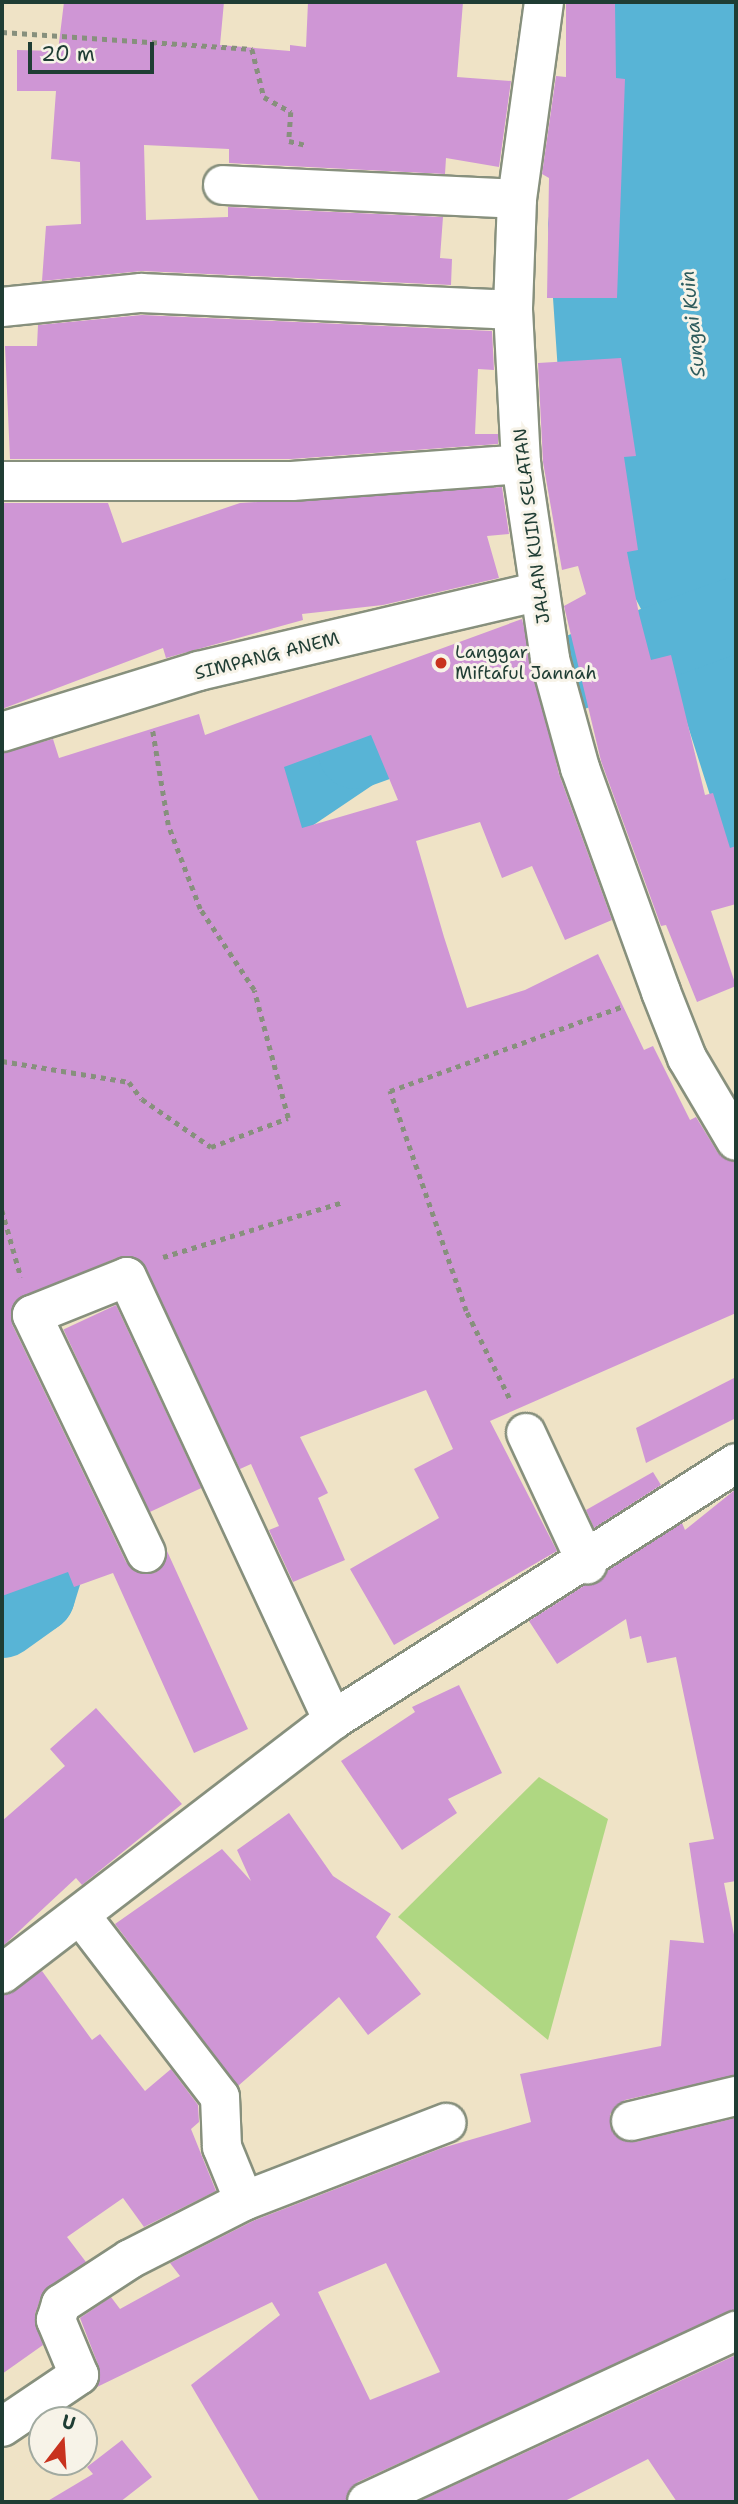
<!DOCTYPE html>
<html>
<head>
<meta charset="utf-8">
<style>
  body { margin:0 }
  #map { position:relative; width:738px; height:2504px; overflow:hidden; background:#efe3c6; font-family:"Shantell Sans",sans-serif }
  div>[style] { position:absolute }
  .green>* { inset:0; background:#afd782 }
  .water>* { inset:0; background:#58b4d6 }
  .river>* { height:75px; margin:-37.5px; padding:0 37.5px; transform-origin:37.5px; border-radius:37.5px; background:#58b4d6 }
  .building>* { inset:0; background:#cf96d5; transform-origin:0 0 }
  .path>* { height:4.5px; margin-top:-2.25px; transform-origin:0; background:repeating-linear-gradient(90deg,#87907d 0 5px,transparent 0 10px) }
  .roads { filter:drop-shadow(2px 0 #87907d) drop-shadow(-2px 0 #87907d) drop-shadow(0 2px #87907d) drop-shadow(0 -2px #87907d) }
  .street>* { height:38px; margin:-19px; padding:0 19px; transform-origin:19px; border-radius:19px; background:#fff }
  .secondary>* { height:38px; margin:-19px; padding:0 19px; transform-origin:19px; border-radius:19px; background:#fff }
  .dots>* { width:19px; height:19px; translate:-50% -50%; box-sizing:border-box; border:4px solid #f7f3e8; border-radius:50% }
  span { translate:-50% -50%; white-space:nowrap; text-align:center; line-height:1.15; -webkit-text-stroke:6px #f7f3e8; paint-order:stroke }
  .street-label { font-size:18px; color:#1f3d34 }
  .poi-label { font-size:18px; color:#1f3d34 }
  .left { translate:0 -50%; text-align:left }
  .water-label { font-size:19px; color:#2d5b5c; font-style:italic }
  .frame { position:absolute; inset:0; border:4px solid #1f3d34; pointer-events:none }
  .north { position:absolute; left:28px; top:2406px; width:70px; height:70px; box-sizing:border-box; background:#f7f3e8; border:2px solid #a1aaa0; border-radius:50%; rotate:17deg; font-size:19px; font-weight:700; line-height:28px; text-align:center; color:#1f3d34 }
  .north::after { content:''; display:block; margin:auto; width:24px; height:32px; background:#c8321e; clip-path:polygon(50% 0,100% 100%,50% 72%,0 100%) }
  .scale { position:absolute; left:28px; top:42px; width:126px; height:32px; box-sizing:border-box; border:4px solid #1f3d34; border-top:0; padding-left:9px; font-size:21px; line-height:24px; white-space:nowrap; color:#1f3d34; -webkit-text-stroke:5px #f7f3e8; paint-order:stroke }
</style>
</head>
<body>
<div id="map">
  <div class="green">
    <i style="clip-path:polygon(539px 1777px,608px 1819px,548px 2040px,398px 1917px)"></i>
  </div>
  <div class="water">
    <i style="clip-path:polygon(577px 2px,736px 2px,736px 877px,666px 657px,564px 461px,548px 224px)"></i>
  </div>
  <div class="river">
    <i style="left:243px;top:880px;width:52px;rotate:-73.3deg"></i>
    <i style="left:258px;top:830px;width:42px;rotate:-49.8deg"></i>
    <i style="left:285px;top:798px;width:84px;rotate:-33.9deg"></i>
    <i style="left:355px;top:751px;width:401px;rotate:-19.8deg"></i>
    <i style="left:2px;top:1474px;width:63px;rotate:49.5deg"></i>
    <i style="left:43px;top:1522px;width:47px;rotate:87.6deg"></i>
    <i style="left:45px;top:1569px;width:27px;rotate:107deg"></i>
    <i style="left:37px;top:1595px;width:43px;rotate:144.5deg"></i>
  </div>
  <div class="building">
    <i style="clip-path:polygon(64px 2px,224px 2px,220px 45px,290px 51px,290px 45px,306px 47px,308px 2px,463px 2px,457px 77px,511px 81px,499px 167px,446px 158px,445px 174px,229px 163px,229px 149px,144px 145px,146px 220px,228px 217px,228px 207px,443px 217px,440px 258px,452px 259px,451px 285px,142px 271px,42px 281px,46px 226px,81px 224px,80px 162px,51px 159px,56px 91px,17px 91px,17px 50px,58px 51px)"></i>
    <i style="clip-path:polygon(566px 4px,615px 4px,616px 78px,625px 79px,617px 298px,547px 298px,549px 178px,542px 174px,556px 76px,566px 77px)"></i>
    <i style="clip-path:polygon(142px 315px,492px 331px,494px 370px,478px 369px,475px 434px,498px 434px,498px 444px,291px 459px,10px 459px,5px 346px,37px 346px,38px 325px)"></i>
    <i style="clip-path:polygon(621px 358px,636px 456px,624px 457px,638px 550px,627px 552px,639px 614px,651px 660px,671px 655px,705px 795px,713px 793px,730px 848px,736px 846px,736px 904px,711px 911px,736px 986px,697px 1002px,666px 925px,661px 926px,601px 761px,564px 606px,586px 594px,578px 566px,562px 570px,543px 462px,538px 363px)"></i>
    <i style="clip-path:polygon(502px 487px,509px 534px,487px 536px,499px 578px,383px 605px,302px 614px,303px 620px,166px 658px,163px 648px,2px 709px,2px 503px,108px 503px,122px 543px,240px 503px)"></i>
    <i style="clip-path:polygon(evenodd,522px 619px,559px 774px,612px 920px,565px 940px,532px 866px,502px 878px,480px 822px,416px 841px,444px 937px,467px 1008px,525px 990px,598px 954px,644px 1050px,653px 1046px,690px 1120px,696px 1117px,718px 1153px,736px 1163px,736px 1313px,490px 1421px,557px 1551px,394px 1645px,350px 1569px,439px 1518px,414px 1469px,453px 1449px,426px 1390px,300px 1437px,328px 1493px,318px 1498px,345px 1560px,293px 1582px,269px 1530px,279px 1526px,251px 1464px,240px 1469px,140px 1260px,119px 1257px,15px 1301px,12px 1324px,126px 1562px,134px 1571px,155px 1573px,167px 1551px,248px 1729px,194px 1753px,113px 1573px,74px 1587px,68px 1572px,2px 1596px,2px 753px,53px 739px,59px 758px,199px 714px,205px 735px,522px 619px,371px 735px,398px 800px,302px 828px,284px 767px,371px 735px)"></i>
    <i style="left:116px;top:1305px;width:202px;height:58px;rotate:65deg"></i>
    <i style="clip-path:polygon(736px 1377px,736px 1418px,646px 1463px,636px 1428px)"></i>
    <i style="clip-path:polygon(653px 1472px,661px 1485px,594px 1528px,586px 1510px)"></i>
    <i style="clip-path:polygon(evenodd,736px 1489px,736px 1881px,724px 1883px,736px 1945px,736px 2075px,625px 2100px,610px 2114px,610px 2125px,616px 2136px,635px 2142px,736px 2118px,736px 2309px,358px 2482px,346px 2502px,260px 2502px,191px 2385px,280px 2315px,272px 2302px,97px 2387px,99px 2367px,80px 2318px,111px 2297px,120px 2309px,180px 2276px,170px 2263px,253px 2221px,442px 2148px,531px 2122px,520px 2074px,661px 2046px,670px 1940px,704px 1943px,689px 1843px,714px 1839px,676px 1657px,647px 1663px,641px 1636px,630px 1639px,626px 1619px,557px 1664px,529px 1621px,682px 1523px,685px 1530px,736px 1489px,386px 2263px,440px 2372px,370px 2400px,318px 2292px,386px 2263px)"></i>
    <i style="clip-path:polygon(459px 1685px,502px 1773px,448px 1799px,457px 1813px,402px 1850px,341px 1761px,415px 1712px,412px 1707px)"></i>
    <i style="clip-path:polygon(96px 1708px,182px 1804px,82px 1885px,76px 1878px,2px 1947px,2px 1821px,65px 1766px,50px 1749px)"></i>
    <i style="clip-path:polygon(289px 1813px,333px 1876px,391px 1914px,376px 1937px,421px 1994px,368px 2035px,339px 1997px,238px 2086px,115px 1924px,222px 1849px,251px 1881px,237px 1850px)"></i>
    <i style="clip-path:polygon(42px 1971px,92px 2040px,100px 2034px,145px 2091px,171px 2069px,198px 2105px,199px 2122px,191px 2129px,216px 2191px,144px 2227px,123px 2198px,67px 2237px,86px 2262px,41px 2297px,35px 2314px,43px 2345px,2px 2374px,2px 1995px)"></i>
    <i style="clip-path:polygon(736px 2355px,736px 2502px,677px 2502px,648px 2459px,563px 2502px,418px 2502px)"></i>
    <i style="clip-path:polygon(122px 2440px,152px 2477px,120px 2502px,46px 2502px,93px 2474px,87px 2467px)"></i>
  </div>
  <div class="path">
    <i style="left:2px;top:32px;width:251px;rotate:3.9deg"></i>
    <i style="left:252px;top:49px;width:49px;rotate:76deg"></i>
    <i style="left:264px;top:97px;width:31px;rotate:29deg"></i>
    <i style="left:291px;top:112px;width:29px;rotate:94deg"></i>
    <i style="left:289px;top:141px;width:17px;rotate:13deg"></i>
    <i style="left:2px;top:1061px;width:129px;rotate:9.4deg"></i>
    <i style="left:129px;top:1082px;width:21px;rotate:53deg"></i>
    <i style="left:142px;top:1099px;width:84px;rotate:34.8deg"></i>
    <i style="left:211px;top:1147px;width:82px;rotate:-20.6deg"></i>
    <i style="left:288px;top:1118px;width:132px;rotate:-104.9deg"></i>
    <i style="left:254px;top:990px;width:97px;rotate:-123.7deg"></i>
    <i style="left:200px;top:909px;width:90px;rotate:-110.9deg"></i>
    <i style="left:168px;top:825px;width:98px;rotate:-99.4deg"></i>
    <i style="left:2px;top:1210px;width:70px;rotate:74.2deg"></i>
    <i style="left:163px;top:1257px;width:188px;rotate:-17deg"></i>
    <i style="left:509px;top:1398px;width:97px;rotate:-116.3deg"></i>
    <i style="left:466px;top:1311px;width:233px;rotate:-109.1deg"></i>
    <i style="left:390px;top:1091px;width:249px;rotate:-20deg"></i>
  </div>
  <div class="roads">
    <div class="street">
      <i style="left:544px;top:2px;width:199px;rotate:97.8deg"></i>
      <i style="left:517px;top:199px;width:111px;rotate:92.1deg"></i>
      <i style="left:513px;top:310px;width:154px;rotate:87deg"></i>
      <i style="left:521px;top:464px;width:197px;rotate:81.5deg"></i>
      <i style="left:223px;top:185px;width:294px;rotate:2.7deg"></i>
      <i style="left:2px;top:307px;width:140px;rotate:-5.8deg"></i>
      <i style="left:141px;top:293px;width:372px;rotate:2.6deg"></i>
      <i style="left:2px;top:481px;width:290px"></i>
      <i style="left:292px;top:481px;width:230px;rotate:-4.2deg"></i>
      <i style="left:526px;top:1433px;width:145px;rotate:65deg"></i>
      <i style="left:146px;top:1553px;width:264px;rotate:-115.6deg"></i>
      <i style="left:32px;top:1315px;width:102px;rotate:-21.8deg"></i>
      <i style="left:127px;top:1277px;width:489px;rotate:65.1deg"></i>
      <i style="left:81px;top:1916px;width:228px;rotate:52.5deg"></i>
      <i style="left:220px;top:2097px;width:50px;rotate:87.7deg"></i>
      <i style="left:222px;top:2147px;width:58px;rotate:67.8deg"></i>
      <i style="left:2px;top:1974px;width:417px;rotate:-37.5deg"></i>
      <i style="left:333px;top:1720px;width:478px;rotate:-32.5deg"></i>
      <i style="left:631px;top:2121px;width:108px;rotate:-13.4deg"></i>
      <i style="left:2px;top:2427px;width:93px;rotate:-34deg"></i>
      <i style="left:79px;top:2375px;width:60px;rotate:-112.7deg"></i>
      <i style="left:56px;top:2320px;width:17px;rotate:-73deg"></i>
      <i style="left:61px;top:2304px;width:82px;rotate:-33.1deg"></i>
      <i style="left:130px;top:2259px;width:128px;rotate:-27deg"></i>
      <i style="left:244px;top:2201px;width:217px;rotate:-21.1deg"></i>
      <i style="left:367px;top:2502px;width:407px;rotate:-24.9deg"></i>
    </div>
    <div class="secondary">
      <i style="left:550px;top:659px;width:113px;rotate:74.6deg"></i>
      <i style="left:580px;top:768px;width:238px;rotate:70.1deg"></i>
      <i style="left:661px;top:992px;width:71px;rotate:68.5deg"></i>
      <i style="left:687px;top:1058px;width:96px;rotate:59.4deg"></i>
      <i style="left:2px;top:732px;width:206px;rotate:-17.2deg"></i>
      <i style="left:199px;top:671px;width:346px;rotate:-13.2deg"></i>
    </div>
  </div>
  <div class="dots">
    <i style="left:441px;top:663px;background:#c8321e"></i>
  </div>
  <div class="street-label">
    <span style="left:532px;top:526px;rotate:-97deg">JALAN KUIN SELATAN</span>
    <span style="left:267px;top:656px;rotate:-14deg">SIMPANG ANEM</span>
  </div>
  <div class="poi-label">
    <span class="left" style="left:455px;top:663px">Langgar<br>Miftaful Jannah</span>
  </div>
  <div class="water-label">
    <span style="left:693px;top:324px;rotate:-96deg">Sungai Kuin</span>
  </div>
  <div class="frame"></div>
  <div class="north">U</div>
  <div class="scale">20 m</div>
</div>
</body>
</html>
